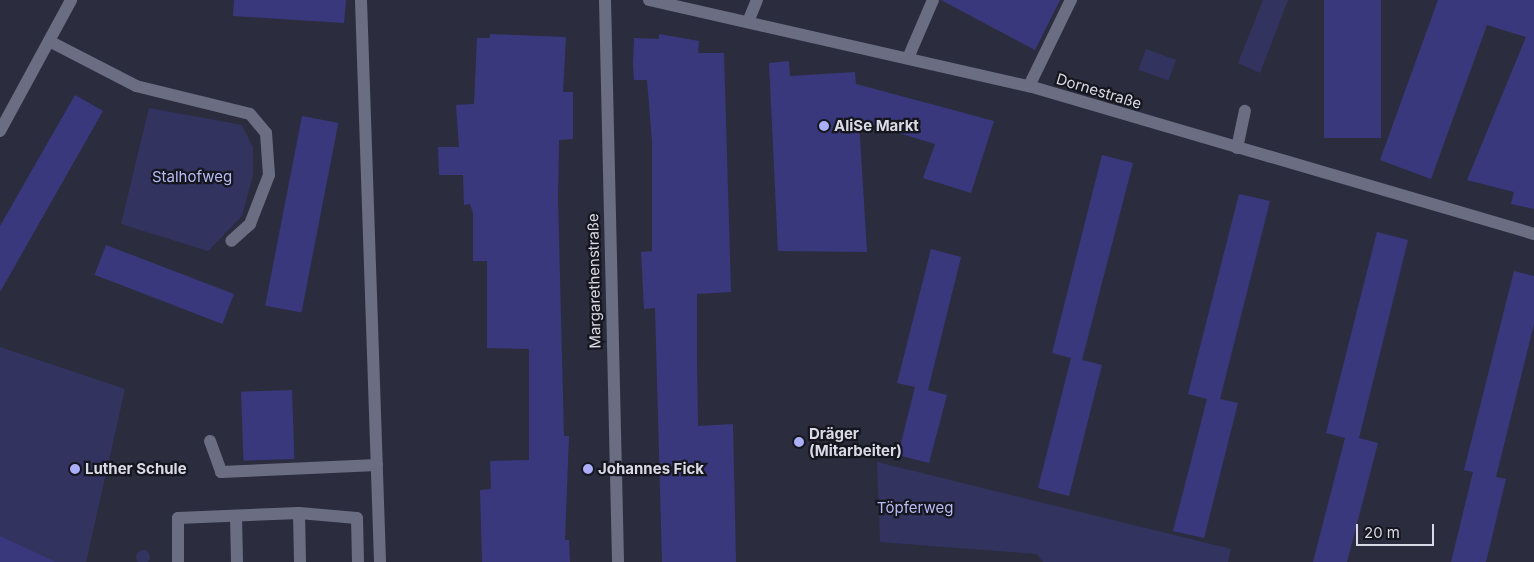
<!DOCTYPE html>
<html>
<head>
<meta charset="utf-8">
<style>
  body { margin:0 }
  #map { position:relative; width:1534px; height:562px; overflow:hidden; background:#2b2d3f; font-family:Inter,sans-serif }
  div>[style] { position:absolute }
  .green>* { inset:0; background:#333360; transform-origin:0 0 }
  .round { border-radius:50% }
  .building>* { inset:0; background:#3a387c; transform-origin:0 0 }
  .service>* { height:12px; margin:-6px; padding:0 6px; transform-origin:6px; border-radius:6px; background:#6b6d82 }
  .minor>* { height:12px; margin:-6px; padding:0 6px; transform-origin:6px; border-radius:6px; background:#6b6d82 }
  .dots>* { width:14px; height:14px; translate:-50% -50%; box-sizing:border-box; border:2px solid #15161e; border-radius:50% }
  span { translate:-50% -50%; white-space:nowrap; text-align:center; line-height:1.15; -webkit-text-stroke:4.5px #15161e; paint-order:stroke }
  .street-label { font-size:15px; color:#d9dae6 }
  .poi-label { font-size:15px; color:#d9dae6; font-weight:700 }
  .left { translate:0 -50%; text-align:left }
  .park-label { font-size:15px; color:#b7bcf7 }
  .scale { position:absolute; left:1356px; top:524px; width:78px; height:22px; box-sizing:border-box; border:2px solid #d9dae6; border-top:0; padding-left:6px; font-size:15px; line-height:18px; white-space:nowrap; color:#d9dae6; -webkit-text-stroke:4px #15161e; paint-order:stroke }
</style>
</head>
<body>
<div id="map">
  <div class="green">
    <i style="clip-path:polygon(1263px 0,1288px 0,1260px 73px,1238px 63px)"></i>
    <i style="left:1146px;top:49px;width:32px;height:22px;rotate:20deg"></i>
    <i style="clip-path:polygon(149px 108px,242px 125px,253px 148px,253px 175px,242px 216px,208px 251px,121px 224px)"></i>
    <i style="clip-path:polygon(0 347px,125px 389px,86px 562px,53px 562px,0 536px)"></i>
    <i style="clip-path:polygon(877px 462px,1231px 549px,1228px 562px,1043px 562px,1037px 554px,880px 542px)"></i>
    <i class="round" style="left:136px;top:550px;width:14px;height:14px"></i>
  </div>
  <div class="building">
    <i style="clip-path:polygon(234px 0,346px 0,344px 23px,233px 16px)"></i>
    <i style="clip-path:polygon(941px 0,1060px 0,1035px 50px)"></i>
    <i style="left:1324px;top:0;width:57px;height:138px"></i>
    <i style="clip-path:polygon(1438px 0,1534px 0,1534px 209px,1511px 204px,1514px 192px,1467px 180px,1526px 37px,1487px 25px,1431px 179px,1380px 160px)"></i>
    <i style="clip-path:polygon(490px 34px,566px 37px,563px 92px,573px 92px,573px 139px,559px 140px,558px 199px,564px 436px,569px 436px,565px 540px,569px 540px,570px 562px,482px 562px,480px 490px,491px 489px,490px 461px,529px 460px,529px 349px,487px 348px,487px 261px,473px 261px,473px 213px,470px 204px,464px 205px,463px 175px,439px 175px,438px 147px,459px 147px,456px 105px,474px 104px,477px 38px,490px 38px)"></i>
    <i style="clip-path:polygon(659px 34px,699px 41px,698px 53px,724px 53px,731px 292px,697px 294px,697px 360px,698px 426px,733px 424px,736px 562px,662px 562px,655px 308px,644px 309px,641px 252px,652px 251px,652px 141px,647px 80px,634px 80px,633px 64px,634px 38px,659px 39px)"></i>
    <i style="clip-path:polygon(789px 61px,790px 76px,855px 72px,856px 84px,994px 121px,971px 193px,923px 178px,935px 144px,859px 121px,867px 252px,778px 251px,769px 63px)"></i>
    <i style="clip-path:polygon(75px 95px,103px 111px,0 292px,0 226px)"></i>
    <i style="left:302px;top:116px;width:37px;height:193px;rotate:11deg"></i>
    <i style="clip-path:polygon(1102px 155px,1133px 163px,1082px 360px,1102px 365px,1069px 496px,1038px 488px,1071px 358px,1052px 353px)"></i>
    <i style="clip-path:polygon(1239px 194px,1270px 201px,1220px 399px,1238px 403px,1204px 538px,1173px 531px,1207px 399px,1188px 394px)"></i>
    <i style="clip-path:polygon(1377px 232px,1408px 240px,1359px 438px,1378px 443px,1347px 562px,1313px 562px,1345px 438px,1326px 433px)"></i>
    <i style="left:106px;top:245px;width:137px;height:32px;rotate:21deg"></i>
    <i style="clip-path:polygon(931px 249px,961px 257px,928px 390px,947px 395px,929px 463px,898px 455px,915px 387px,897px 383px)"></i>
    <i style="clip-path:polygon(1514px 271px,1534px 276px,1534px 324px,1496px 477px,1506px 479px,1486px 562px,1451px 562px,1473px 472px,1464px 470px)"></i>
    <i style="left:292px;top:390px;width:69px;height:51px;rotate:88deg"></i>
    <i style="clip-path:polygon(0 536px,56px 562px,0 562px)"></i>
  </div>
  <div class="service">
    <i style="left:361px;top:0;width:562px;rotate:88.06deg"></i>
    <i style="left:748px;top:22px;width:24px;rotate:-68deg"></i>
    <i style="left:908px;top:58px;width:63px;rotate:-66.7deg"></i>
    <i style="left:1029px;top:86px;width:96px;rotate:-64deg"></i>
    <i style="left:1237px;top:148px;width:38px;rotate:-78deg"></i>
    <i style="left:210px;top:441px;width:33px;rotate:70deg"></i>
    <i style="left:221px;top:472px;width:156px;rotate:-2.6deg"></i>
    <i style="left:299px;top:513px;width:49px;rotate:88.8deg"></i>
    <i style="left:236px;top:517px;width:45px;rotate:88.7deg"></i>
    <i style="left:178px;top:562px;width:44px;rotate:-90deg"></i>
    <i style="left:178px;top:518px;width:121px;rotate:-2.4deg"></i>
    <i style="left:299px;top:513px;width:58px;rotate:4.9deg"></i>
    <i style="left:357px;top:518px;width:44px;rotate:88.7deg"></i>
  </div>
  <div class="minor">
    <i style="left:605px;top:0;width:562px;rotate:88.67deg"></i>
    <i style="left:649px;top:0;width:390px;rotate:12.8deg"></i>
    <i style="left:1029px;top:86px;width:526px;rotate:16.33deg"></i>
    <i style="left:49px;top:41px;width:98px;rotate:27.3deg"></i>
    <i style="left:136px;top:86px;width:117px;rotate:13.8deg"></i>
    <i style="left:250px;top:114px;width:25px;rotate:50deg"></i>
    <i style="left:266px;top:133px;width:42px;rotate:85.9deg"></i>
    <i style="left:269px;top:175px;width:53px;rotate:111.2deg"></i>
    <i style="left:250px;top:224px;width:25px;rotate:138deg"></i>
    <i style="left:0;top:131px;width:149px;rotate:-61.5deg"></i>
  </div>
  <div class="dots">
    <i style="left:824px;top:126px;background:#abaffb"></i>
    <i style="left:799px;top:442px;background:#abaffb"></i>
    <i style="left:75px;top:469px;background:#abaffb"></i>
    <i style="left:588px;top:469px;background:#abaffb"></i>
  </div>
  <div class="street-label">
    <span style="left:1099px;top:91px;rotate:17deg">Dornestraße</span>
    <span style="left:594px;top:281px;rotate:-91deg">Margarethenstraße</span>
  </div>
  <div class="poi-label">
    <span class="left" style="left:834px;top:126px">AliSe Markt</span>
    <span class="left" style="left:809px;top:442px">Dräger<br>(Mitarbeiter)</span>
    <span class="left" style="left:85px;top:469px">Luther Schule</span>
    <span class="left" style="left:598px;top:469px">Johannes Fick</span>
  </div>
  <div class="park-label">
    <span style="left:192px;top:177px">Stalhofweg</span>
    <span style="left:915px;top:508px">Töpferweg</span>
  </div>
  <div class="scale">20 m</div>
</div>
</body>
</html>
